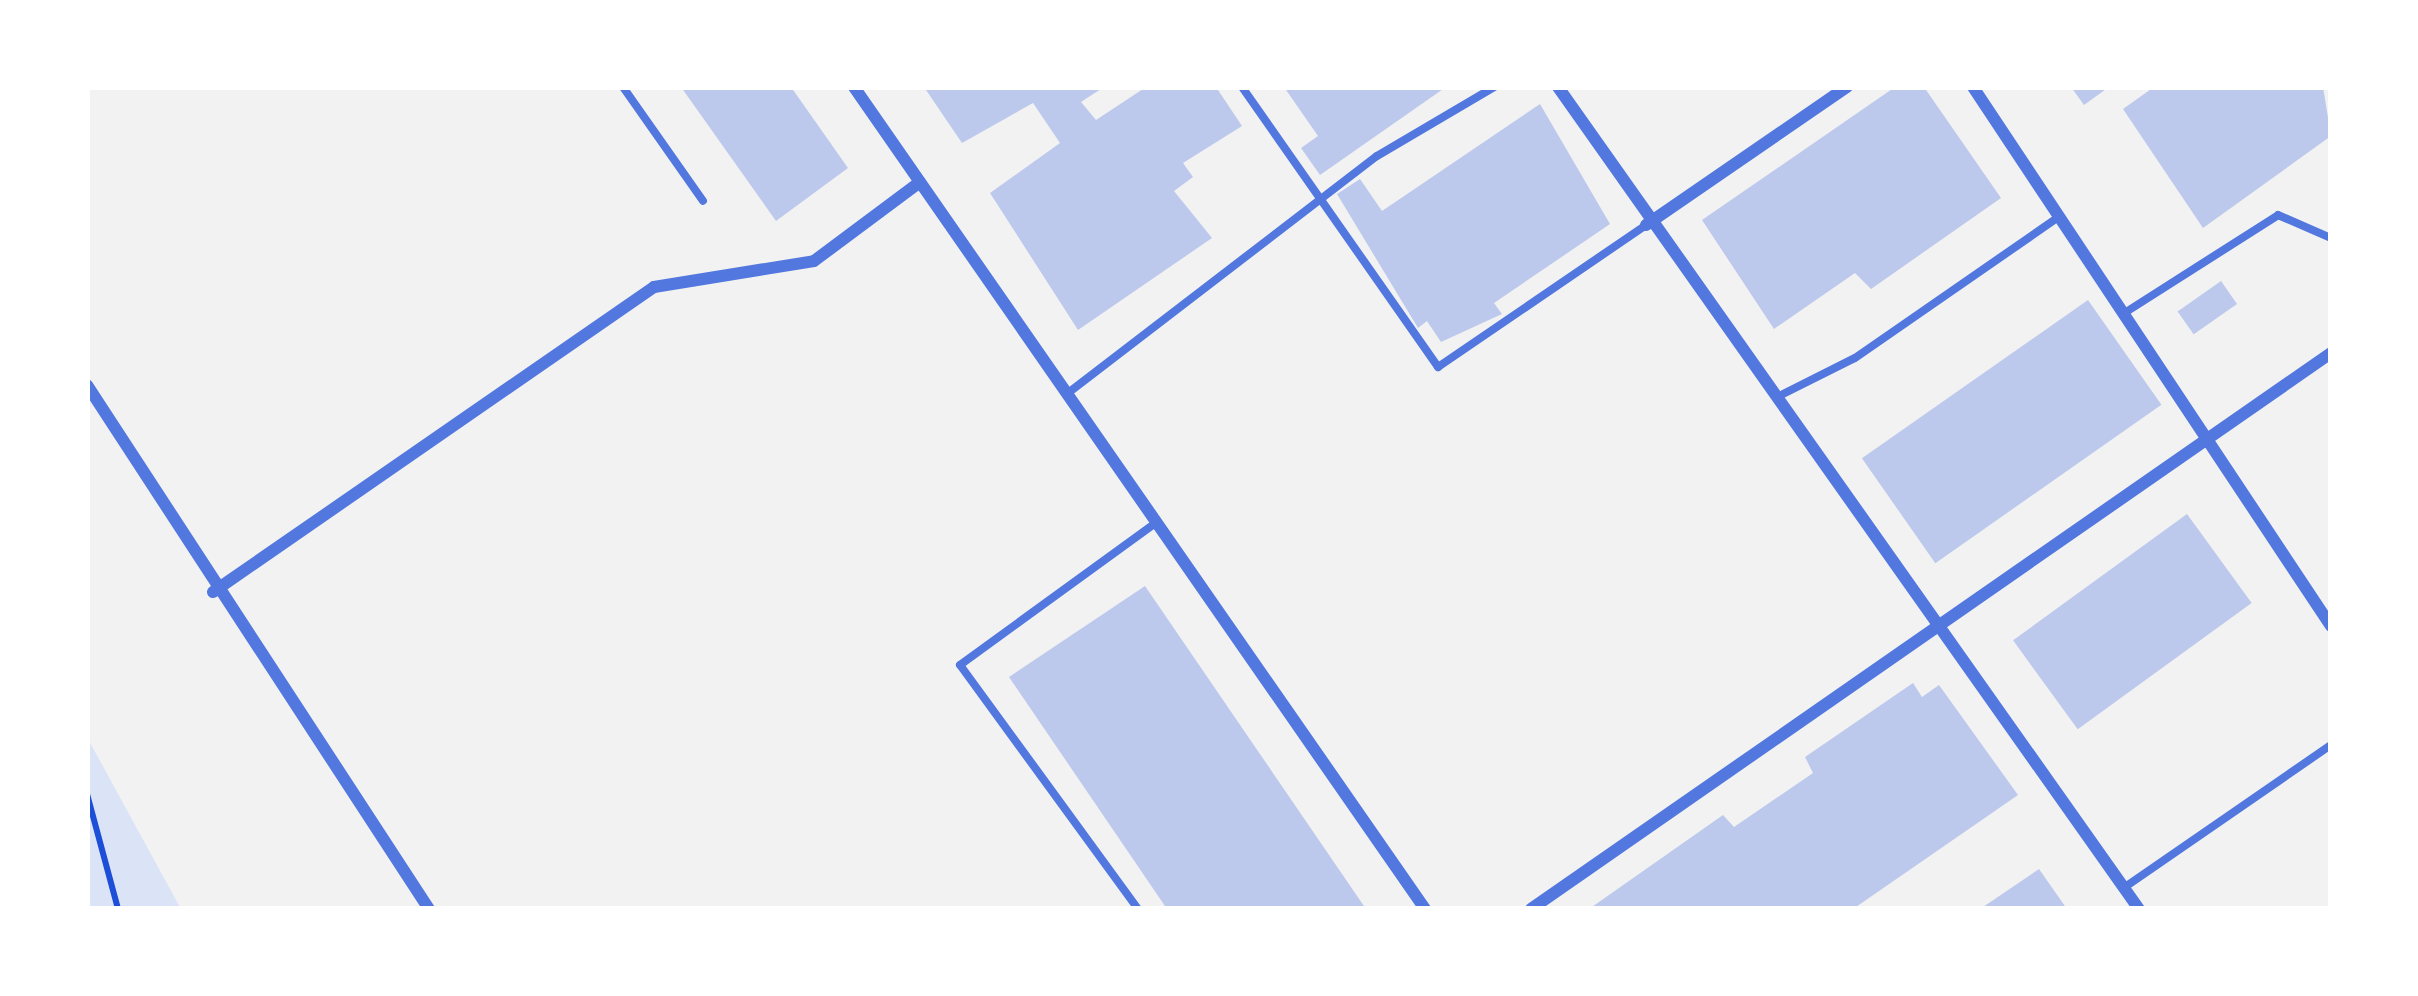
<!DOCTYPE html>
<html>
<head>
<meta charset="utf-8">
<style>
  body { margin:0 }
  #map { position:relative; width:2418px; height:996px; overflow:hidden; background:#f2f2f2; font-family:Barlow,sans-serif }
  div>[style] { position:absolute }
  .green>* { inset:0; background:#dbe4f7 }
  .building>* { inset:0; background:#bdc9ec; transform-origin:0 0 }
  .path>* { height:6px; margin:-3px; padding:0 3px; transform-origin:3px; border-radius:3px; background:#1d4ed8 }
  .service>* { height:8px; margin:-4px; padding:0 4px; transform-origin:4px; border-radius:4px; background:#5277de }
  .minor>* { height:12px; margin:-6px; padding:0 6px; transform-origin:6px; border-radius:6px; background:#5277de }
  span { translate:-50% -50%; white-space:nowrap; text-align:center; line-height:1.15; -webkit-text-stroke:9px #fff; paint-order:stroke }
  .frame { position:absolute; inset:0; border:90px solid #fff; pointer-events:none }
</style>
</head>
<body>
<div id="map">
  <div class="green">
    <i style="clip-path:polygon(87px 737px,181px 909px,87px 909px)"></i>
  </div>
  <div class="building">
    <i style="clip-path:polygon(681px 87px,791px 87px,848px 168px,776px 221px)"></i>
    <i style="clip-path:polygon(924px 87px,1104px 87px,1081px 102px,1096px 120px,1146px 87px,1216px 87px,1242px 126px,1183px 163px,1193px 177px,1174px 191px,1212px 238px,1078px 330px,990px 193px,1060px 143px,1033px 103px,962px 143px)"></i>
    <i style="clip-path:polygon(1284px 87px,1446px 87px,1320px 175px,1301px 148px,1318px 136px)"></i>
    <i style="clip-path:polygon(1895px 87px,1924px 87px,2001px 198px,1871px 289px,1855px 273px,1774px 329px,1702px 220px)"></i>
    <i style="clip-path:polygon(2071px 87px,2109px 87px,2084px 105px)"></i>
    <i style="clip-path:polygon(2154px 87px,2323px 87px,2331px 136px,2203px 228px,2123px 109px)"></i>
    <i style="clip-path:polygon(1540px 104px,1610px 224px,1494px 303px,1502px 314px,1441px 342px,1427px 321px,1418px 328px,1337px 194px,1360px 179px,1382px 211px)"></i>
    <i style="left:2221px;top:281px;width:28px;height:53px;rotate:55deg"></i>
    <i style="left:2088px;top:300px;width:128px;height:276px;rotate:55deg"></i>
    <i style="left:2187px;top:514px;width:110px;height:215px;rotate:54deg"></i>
    <i style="clip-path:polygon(1145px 586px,1366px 909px,1167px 909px,1009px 677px)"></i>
    <i style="clip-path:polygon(1913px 683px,1922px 697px,1939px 685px,2018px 795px,1853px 909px,1589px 909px,1723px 815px,1734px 827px,1813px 773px,1805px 757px)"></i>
    <i style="clip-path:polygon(2039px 869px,2067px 909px,1980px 909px)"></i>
  </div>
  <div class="path">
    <i style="left:87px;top:794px;width:119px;rotate:74.9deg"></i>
  </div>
  <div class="service">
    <i style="left:623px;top:87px;width:139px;rotate:54.9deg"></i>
    <i style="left:1242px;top:87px;width:342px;rotate:55deg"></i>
    <i style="left:1438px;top:367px;width:252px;rotate:-34.3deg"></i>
    <i style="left:2126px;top:312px;width:180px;rotate:-32.5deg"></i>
    <i style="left:2278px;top:215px;width:58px;rotate:23.5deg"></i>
    <i style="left:1068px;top:393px;width:389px;rotate:-37.5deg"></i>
    <i style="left:1377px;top:156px;width:136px;rotate:-30.5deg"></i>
    <i style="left:1783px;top:394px;width:80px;rotate:-26.6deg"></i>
    <i style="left:1855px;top:358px;width:248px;rotate:-34.7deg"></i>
    <i style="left:2125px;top:887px;width:250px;rotate:-34.6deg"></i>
    <i style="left:1138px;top:909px;width:302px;rotate:-126.1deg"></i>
    <i style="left:960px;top:665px;width:240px;rotate:-36deg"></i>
  </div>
  <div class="minor">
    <i style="left:854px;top:87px;width:1001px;rotate:55.21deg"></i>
    <i style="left:1558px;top:87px;width:1007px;rotate:54.75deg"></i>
    <i style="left:1973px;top:87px;width:647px;rotate:56.41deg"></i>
    <i style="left:1646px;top:225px;width:244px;rotate:-34.5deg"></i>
    <i style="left:87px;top:385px;width:626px;rotate:56.87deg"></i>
    <i style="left:213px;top:592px;width:536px;rotate:-34.67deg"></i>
    <i style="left:654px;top:287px;width:162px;rotate:-9.2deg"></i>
    <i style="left:814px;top:261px;width:132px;rotate:-36.7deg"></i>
    <i style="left:1531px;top:909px;width:974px;rotate:-34.8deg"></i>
  </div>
  <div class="frame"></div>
</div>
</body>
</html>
